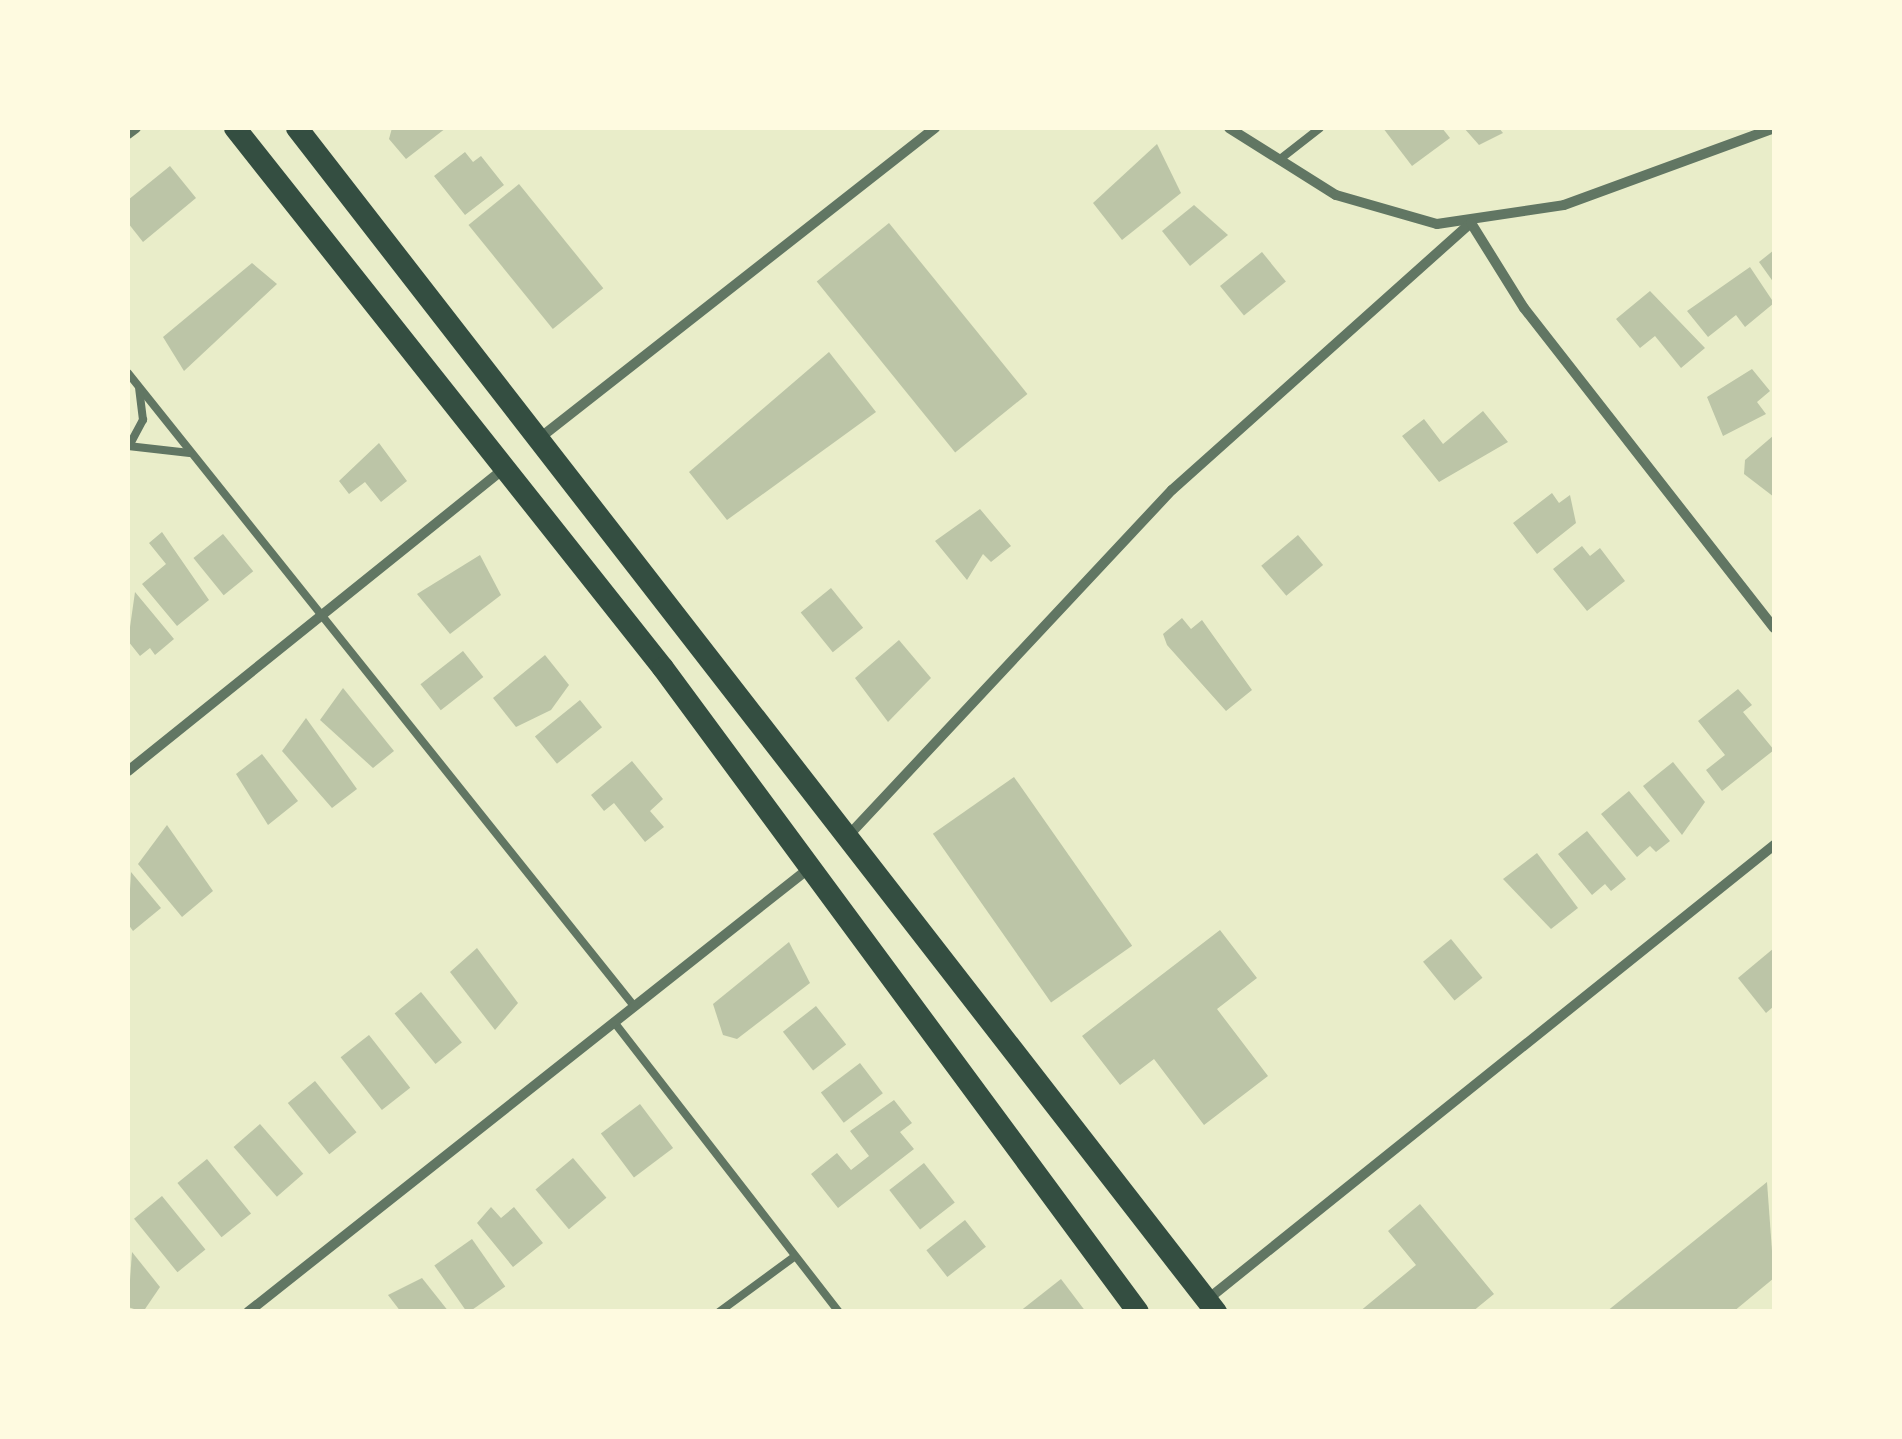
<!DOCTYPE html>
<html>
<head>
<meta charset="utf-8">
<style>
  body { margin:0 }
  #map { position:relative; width:1902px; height:1439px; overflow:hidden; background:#e9edc9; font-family:Commissioner,sans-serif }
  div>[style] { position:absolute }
  .building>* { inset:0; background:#bcc5a7; transform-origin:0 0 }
  .service>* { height:8px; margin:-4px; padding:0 4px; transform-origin:4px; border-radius:4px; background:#617663 }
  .minor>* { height:10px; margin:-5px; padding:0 5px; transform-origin:5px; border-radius:5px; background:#617663 }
  .primary>* { height:22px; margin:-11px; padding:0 11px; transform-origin:11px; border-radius:11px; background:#344e41 }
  span { translate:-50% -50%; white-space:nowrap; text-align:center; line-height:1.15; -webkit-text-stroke:8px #fefae0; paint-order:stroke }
  .frame { position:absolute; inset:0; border:130px solid #fefae0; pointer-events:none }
</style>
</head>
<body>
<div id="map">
  <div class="building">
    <i style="clip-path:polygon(392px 128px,446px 128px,406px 159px,389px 139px)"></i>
    <i style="clip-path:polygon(1383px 128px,1442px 128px,1450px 138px,1412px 166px)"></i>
    <i style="clip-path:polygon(1464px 128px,1499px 128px,1503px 133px,1479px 145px)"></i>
    <i style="clip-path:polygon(1157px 144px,1181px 193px,1122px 240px,1093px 203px)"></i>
    <i style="clip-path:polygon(465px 152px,473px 162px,481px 156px,504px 185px,465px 215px,434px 176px)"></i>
    <i style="clip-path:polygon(170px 166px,196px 198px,143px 242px,128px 223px,128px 200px)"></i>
    <i style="left:519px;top:184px;width:134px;height:65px;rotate:51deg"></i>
    <i style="clip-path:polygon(1194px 205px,1228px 235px,1190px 266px,1162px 231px)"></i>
    <i style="left:889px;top:223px;width:220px;height:93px;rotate:51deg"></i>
    <i style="clip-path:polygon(1774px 250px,1774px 283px,1759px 262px)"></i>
    <i style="left:1262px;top:252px;width:38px;height:54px;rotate:51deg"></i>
    <i style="clip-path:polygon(252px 263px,277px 284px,184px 371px,163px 337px)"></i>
    <i style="clip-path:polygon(1750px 267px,1774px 303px,1745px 327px,1736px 315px,1708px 337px,1687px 311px)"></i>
    <i style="clip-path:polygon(1650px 291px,1705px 348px,1681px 368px,1655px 336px,1640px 348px,1616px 319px)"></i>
    <i style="clip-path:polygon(829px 352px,876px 412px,727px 520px,689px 472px)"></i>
    <i style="clip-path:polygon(1752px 369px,1770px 391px,1757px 402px,1766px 414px,1723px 436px,1707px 397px)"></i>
    <i style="clip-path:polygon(1483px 411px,1508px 442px,1439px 482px,1402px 436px,1424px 419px,1443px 444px)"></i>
    <i style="clip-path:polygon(1774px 435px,1774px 497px,1744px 474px,1745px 460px)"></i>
    <i style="clip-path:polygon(379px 443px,407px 481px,381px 502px,365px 482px,349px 494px,339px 481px)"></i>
    <i style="clip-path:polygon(1552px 493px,1559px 503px,1570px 495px,1576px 523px,1537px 554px,1513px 523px)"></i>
    <i style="clip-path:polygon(980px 509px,1011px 546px,991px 562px,983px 554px,967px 580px,935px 541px)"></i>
    <i style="clip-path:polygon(162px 532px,209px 600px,177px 626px,142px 584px,166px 564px,149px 543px)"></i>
    <i style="left:223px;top:534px;width:48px;height:38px;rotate:51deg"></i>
    <i style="left:1298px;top:535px;width:39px;height:48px;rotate:50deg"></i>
    <i style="clip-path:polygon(1582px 546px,1590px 556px,1600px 548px,1625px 581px,1587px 611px,1553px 569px)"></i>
    <i style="clip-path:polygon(480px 555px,501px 595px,450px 634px,417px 594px)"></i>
    <i style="left:831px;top:588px;width:51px;height:39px;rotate:51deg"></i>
    <i style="clip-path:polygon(135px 592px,174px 639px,155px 655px,150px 648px,140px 656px,128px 641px)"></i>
    <i style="clip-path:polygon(1182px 618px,1191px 629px,1202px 620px,1252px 690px,1226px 711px,1167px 645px,1163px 634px)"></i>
    <i style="clip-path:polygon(899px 640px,931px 678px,888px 722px,855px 678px)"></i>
    <i style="left:463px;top:651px;width:33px;height:54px;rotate:52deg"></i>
    <i style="clip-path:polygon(545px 655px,569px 685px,551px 710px,516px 727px,493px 698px)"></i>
    <i style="clip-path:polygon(343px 688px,394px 751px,373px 768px,320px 720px)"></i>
    <i style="clip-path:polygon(1738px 689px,1752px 705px,1743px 712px,1774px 750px,1722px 791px,1706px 770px,1725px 755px,1698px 721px)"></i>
    <i style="left:580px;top:700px;width:35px;height:58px;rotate:51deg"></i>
    <i style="clip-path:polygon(306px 718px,357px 789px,332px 808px,282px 751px)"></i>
    <i style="clip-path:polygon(262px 754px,298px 801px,268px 825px,236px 774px)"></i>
    <i style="clip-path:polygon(632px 761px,663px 799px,650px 811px,664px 827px,645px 842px,614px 803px,604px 811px,591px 795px)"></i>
    <i style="clip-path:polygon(1673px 762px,1705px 802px,1682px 835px,1643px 786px)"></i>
    <i style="left:1014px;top:777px;width:206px;height:99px;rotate:55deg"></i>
    <i style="clip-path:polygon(1629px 791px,1670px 841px,1656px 852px,1650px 846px,1637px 857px,1601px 814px)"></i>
    <i style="clip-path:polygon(167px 825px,213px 891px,182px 917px,138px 864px)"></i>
    <i style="clip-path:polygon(1587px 831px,1626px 879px,1611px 891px,1605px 884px,1592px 895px,1558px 854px)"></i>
    <i style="clip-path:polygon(1537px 853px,1578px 908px,1551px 929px,1503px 879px)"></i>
    <i style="clip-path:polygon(131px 872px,161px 908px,133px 931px,128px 924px)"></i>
    <i style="clip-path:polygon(1220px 930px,1257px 978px,1217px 1009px,1268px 1076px,1204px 1125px,1154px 1059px,1120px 1085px,1082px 1036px)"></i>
    <i style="left:1451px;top:939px;width:50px;height:36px;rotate:51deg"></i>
    <i style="clip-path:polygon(789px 942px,810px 983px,737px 1039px,723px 1035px,713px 1004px)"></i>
    <i style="clip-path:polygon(477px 948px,518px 1003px,495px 1030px,450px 972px)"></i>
    <i style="clip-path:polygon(1774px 948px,1774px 1006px,1766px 1013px,1738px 978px)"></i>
    <i style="left:421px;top:992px;width:65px;height:34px;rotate:51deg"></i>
    <i style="left:816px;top:1006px;width:49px;height:42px;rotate:52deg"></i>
    <i style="left:369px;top:1035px;width:67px;height:36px;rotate:52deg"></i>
    <i style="left:860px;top:1063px;width:38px;height:49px;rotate:53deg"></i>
    <i style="left:315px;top:1081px;width:66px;height:35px;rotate:51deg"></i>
    <i style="clip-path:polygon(894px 1100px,912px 1123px,900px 1132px,914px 1149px,838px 1208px,811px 1174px,837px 1153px,851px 1170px,869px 1156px,850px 1131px)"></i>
    <i style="left:640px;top:1104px;width:55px;height:49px;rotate:53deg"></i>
    <i style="left:260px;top:1124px;width:66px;height:35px;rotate:49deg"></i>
    <i style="left:573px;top:1158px;width:52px;height:49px;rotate:50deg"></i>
    <i style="left:207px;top:1159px;width:70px;height:38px;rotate:51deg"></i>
    <i style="left:924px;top:1163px;width:50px;height:44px;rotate:52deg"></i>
    <i style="clip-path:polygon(1767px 1182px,1774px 1278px,1733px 1312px,1606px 1312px)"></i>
    <i style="left:162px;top:1196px;width:69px;height:36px;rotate:51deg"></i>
    <i style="clip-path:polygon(1420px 1204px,1494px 1294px,1472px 1312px,1359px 1312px,1416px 1265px,1388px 1231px)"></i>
    <i style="clip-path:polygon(491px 1207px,501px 1218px,514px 1207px,543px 1243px,513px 1267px,477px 1223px)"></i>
    <i style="left:965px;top:1220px;width:34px;height:49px;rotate:52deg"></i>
    <i style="left:472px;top:1239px;width:58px;height:46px;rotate:55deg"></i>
    <i style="clip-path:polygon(132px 1252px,160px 1287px,143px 1312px,128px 1307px)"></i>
    <i style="clip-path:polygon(422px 1278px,449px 1312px,401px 1312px,388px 1295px)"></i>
    <i style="clip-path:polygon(1061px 1279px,1086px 1312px,1019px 1312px)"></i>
  </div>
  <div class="service">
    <i style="left:1279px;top:160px;width:52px;rotate:-38deg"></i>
    <i style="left:128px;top:373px;width:810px;rotate:51.36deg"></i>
    <i style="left:128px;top:446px;width:62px;rotate:6.4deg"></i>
    <i style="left:129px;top:446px;width:30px;rotate:-62deg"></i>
    <i style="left:143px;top:420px;width:31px;rotate:-97deg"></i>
    <i style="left:614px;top:1022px;width:367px;rotate:52.2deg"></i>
    <i style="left:719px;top:1312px;width:93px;rotate:-36.3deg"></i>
  </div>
  <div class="minor">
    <i style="left:1229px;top:128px;width:126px;rotate:32.1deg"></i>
    <i style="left:1336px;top:195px;width:105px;rotate:16deg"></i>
    <i style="left:1437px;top:224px;width:128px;rotate:-8.5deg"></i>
    <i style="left:1564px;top:205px;width:224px;rotate:-20.1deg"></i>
    <i style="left:128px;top:134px;width:10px;rotate:-37deg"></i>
    <i style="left:541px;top:437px;width:501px;rotate:-38.11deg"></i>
    <i style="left:128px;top:771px;width:482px;rotate:-38.8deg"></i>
    <i style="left:849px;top:835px;width:473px;rotate:-46.9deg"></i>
    <i style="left:1172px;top:490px;width:401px;rotate:-41.8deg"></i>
    <i style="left:1471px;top:223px;width:100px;rotate:58.1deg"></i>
    <i style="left:1524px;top:308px;width:406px;rotate:52deg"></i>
    <i style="left:1208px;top:1299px;width:726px;rotate:-38.73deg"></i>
    <i style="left:248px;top:1312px;width:719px;rotate:-38.34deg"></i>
  </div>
  <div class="primary">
    <i style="left:235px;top:128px;width:689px;rotate:51.6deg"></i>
    <i style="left:663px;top:668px;width:800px;rotate:53.59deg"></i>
    <i style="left:297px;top:128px;width:1499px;rotate:52.18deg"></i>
  </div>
  <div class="frame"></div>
</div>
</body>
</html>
